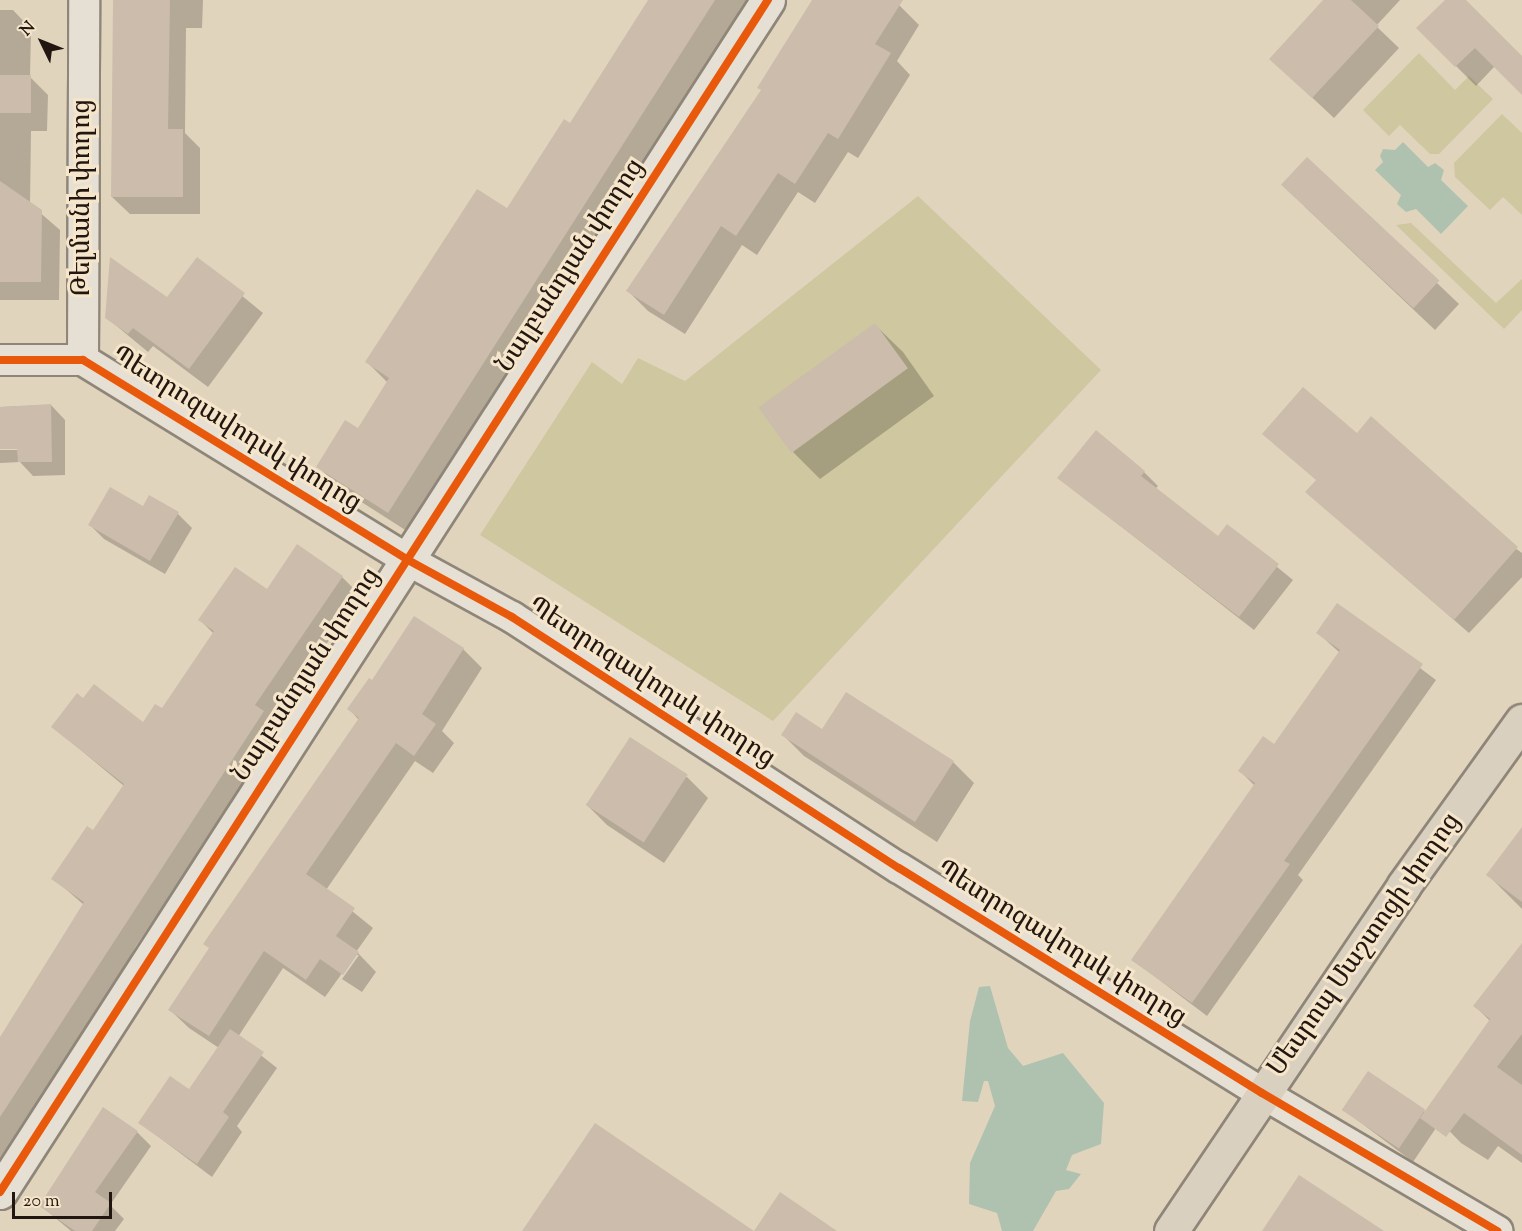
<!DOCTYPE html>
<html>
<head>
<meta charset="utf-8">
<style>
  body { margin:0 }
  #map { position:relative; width:1522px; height:1231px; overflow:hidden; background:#e1d4bd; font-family:"Sorts Mill Goudy","Noto Serif Armenian",serif }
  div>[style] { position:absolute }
  .green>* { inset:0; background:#cfc79f }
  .water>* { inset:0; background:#afc2b0 }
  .shadow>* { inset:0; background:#0003 }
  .building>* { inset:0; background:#ccbcab; transform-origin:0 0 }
  .roads { filter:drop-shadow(2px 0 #8f8679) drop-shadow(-2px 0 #8f8679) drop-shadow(0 2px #8f8679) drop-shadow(0 -2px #8f8679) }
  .street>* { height:30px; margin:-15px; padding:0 15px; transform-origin:15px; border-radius:15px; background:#e6dfd4 }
  .secondary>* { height:33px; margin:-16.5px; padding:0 16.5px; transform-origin:16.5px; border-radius:16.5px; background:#e6dfd4 }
  .primary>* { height:33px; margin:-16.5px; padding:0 16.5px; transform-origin:16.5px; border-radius:16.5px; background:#dad0c0 }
  .cycleway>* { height:8px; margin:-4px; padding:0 4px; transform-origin:4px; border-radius:4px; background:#e8590c }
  span { translate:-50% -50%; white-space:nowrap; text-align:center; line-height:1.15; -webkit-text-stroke:6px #f5e5ca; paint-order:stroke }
  .street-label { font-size:26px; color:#211710 }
  .north { position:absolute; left:12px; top:12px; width:60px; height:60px; -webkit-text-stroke:4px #f5e5ca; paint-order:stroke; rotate:313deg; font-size:16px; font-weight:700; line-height:24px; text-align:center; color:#211710 }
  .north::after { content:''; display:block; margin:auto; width:21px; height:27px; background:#211710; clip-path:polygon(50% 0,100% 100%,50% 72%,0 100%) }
  .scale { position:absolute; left:12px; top:1192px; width:100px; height:27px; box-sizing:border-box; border:3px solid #211710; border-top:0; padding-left:8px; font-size:18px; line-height:21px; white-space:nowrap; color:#211710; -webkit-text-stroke:4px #f5e5ca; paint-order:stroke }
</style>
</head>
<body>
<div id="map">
  <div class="green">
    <i style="clip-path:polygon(1419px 53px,1455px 90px,1469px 76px,1493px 99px,1439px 154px,1430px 154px,1400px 125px,1389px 136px,1363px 110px)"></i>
    <i style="clip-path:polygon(1502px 114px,1522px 133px,1522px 215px,1503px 197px,1490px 210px,1455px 177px,1454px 163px)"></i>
    <i style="clip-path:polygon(918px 196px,1101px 370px,773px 721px,480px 535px,592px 362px,622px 384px,638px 358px,685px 381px)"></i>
    <i style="clip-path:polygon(1411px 223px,1496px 303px,1522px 279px,1522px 310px,1504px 329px,1396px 225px)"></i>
  </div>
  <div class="water">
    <i style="clip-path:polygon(1403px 142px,1428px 167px,1435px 163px,1444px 170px,1441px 180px,1468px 206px,1441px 234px,1416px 209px,1406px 212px,1397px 204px,1401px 195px,1375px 170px,1383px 162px,1380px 156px,1383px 149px,1395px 150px)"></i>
    <i style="clip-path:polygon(990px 986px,1008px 1048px,1023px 1066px,1063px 1053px,1104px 1103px,1101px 1144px,1072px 1155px,1066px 1170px,1081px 1174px,1069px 1189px,1056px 1191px,1033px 1231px,1002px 1231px,997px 1213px,969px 1204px,970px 1163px,995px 1106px,988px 1081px,984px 1081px,978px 1102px,962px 1101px,970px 1021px,979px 987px)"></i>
  </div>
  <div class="shadow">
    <i style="clip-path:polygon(115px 0,203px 0,202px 28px,186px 28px,185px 133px,200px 148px,200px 214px,130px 214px,112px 197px)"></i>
    <i style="clip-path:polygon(651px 0,749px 0,410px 533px,338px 487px,318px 466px,358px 430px,388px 383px,367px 362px,507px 210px,570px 125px)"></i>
    <i style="clip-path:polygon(814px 0,891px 0,899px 5px,919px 25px,897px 61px,910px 75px,858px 158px,848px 152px,815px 203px,798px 192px,757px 255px,742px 245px,685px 334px,648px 311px,628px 291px,762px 91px)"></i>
    <i style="clip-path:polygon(1325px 0,1400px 0,1376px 26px,1399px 48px,1334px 118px,1271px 59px)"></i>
    <i style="clip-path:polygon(1447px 0,1464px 0,1522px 58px,1522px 93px,1495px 66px,1476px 86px,1418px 28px)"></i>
    <i style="clip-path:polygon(0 10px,13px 10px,31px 29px,30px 77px,48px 95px,47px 131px,31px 131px,30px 204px,60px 230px,59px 300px,0 300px)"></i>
    <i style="clip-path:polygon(1307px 159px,1459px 304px,1435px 330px,1304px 206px)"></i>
    <i style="clip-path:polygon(197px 259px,263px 313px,208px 387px,153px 346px,148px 352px,107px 318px,167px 299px)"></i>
    <i style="clip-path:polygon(875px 325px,903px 352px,934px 396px,820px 479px,793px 452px)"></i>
    <i style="clip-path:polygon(51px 405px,65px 420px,65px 475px,33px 476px,20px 462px,0 463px,0 450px,25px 450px,0 447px,0 407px)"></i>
    <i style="clip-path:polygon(1357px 435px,1522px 553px,1522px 577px,1469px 633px,1307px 492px)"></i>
    <i style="clip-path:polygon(1144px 472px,1158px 486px,1155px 489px,1218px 538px,1227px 526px,1293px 580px,1254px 630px,1059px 478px)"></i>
    <i style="clip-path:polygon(143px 508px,178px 514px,192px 528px,165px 574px,104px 539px,90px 525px)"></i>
    <i style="clip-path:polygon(297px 546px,342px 577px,360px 595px,273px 722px,281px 730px,136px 946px,101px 1010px,0 1158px,0 1039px,84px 905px,53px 878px,94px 832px,124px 786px,53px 727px,83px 700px,143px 724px,162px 710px,214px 634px,200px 620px,267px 591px)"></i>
    <i style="clip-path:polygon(1337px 606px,1436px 680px,1298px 875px,1303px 880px,1207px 1016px,1133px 960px,1255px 786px,1240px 771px,1275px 746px,1340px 653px,1318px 633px)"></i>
    <i style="clip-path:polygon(414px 618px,463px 649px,482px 668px,442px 731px,454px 743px,433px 773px,415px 761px,326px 890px,373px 928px,356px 952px,358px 953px,376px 972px,362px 992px,342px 979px,359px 955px,355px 955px,325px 997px,283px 968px,238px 1037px,277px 1068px,237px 1126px,242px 1132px,212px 1177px,140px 1123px,190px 1091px,219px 1048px,189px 1028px,170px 1010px,359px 720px,349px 709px,372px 682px)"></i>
    <i style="clip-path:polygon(847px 694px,953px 762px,974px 783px,937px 842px,804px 756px,783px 735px,822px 732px)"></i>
    <i style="clip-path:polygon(687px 777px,708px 798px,664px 863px,607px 825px,586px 804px)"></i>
    <i style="clip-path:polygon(1522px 829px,1522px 909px,1488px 875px)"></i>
    <i style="clip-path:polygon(1522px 946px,1522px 1163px,1498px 1146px,1488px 1160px,1461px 1143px,1428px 1109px,1490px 1021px,1475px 1006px)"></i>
    <i style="clip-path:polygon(1344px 1110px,1424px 1111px,1438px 1125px,1413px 1162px)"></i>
    <i style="clip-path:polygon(137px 1132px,151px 1146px,110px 1205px,124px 1219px,115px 1231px,71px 1231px,41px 1206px)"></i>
  </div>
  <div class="building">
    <i style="clip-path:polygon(113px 0,170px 0,168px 129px,183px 129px,183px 197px,111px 197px)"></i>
    <i style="clip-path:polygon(648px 0,715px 0,388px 513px,316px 467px,345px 420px,358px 428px,389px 378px,365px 362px,477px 189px,507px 208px,564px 119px,570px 123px)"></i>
    <i style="clip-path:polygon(812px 0,903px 0,875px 44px,891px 53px,838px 139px,828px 133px,795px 184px,778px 173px,736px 236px,721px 226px,664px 315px,626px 291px,761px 90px,757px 88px)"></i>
    <i style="clip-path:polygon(1323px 0,1351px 0,1379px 26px,1312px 98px,1269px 59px)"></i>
    <i style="clip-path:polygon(1445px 0,1466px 0,1522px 56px,1522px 95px,1475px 48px,1455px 67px,1416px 28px)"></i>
    <i style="left:0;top:75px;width:31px;height:38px"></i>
    <i style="left:1307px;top:157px;width:181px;height:38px;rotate:43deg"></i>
    <i style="clip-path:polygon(0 181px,42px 210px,41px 282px,0 282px)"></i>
    <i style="clip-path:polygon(110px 257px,167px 297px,197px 257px,245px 293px,189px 369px,133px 328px,128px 334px,105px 318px)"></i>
    <i style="left:875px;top:323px;width:56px;height:144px;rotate:54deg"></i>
    <i style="clip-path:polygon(1303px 387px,1357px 433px,1371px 416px,1518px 547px,1454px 620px,1305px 492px,1316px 480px,1262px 434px)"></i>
    <i style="clip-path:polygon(51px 404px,52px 462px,18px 462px,17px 449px,0 449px,0 407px)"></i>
    <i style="clip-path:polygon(1096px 430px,1145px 471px,1141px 476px,1218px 536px,1227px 524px,1279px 564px,1239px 617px,1057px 478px)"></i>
    <i style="clip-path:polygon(110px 487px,143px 506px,149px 495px,179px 512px,150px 561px,88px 525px)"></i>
    <i style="clip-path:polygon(297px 544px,343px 576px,255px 705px,264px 711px,0 1117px,0 1037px,84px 902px,51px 879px,87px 826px,93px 830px,124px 784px,51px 727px,77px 693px,83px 698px,94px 684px,143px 722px,155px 704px,162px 708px,214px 631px,198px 620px,235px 567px,267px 589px)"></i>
    <i style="clip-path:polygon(1337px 603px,1423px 664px,1284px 861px,1290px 864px,1192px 1003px,1131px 960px,1255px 783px,1238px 771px,1263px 736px,1274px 744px,1340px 650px,1316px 633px)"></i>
    <i style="clip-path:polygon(414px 616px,464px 648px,422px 714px,436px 724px,414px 756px,396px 743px,306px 874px,355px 908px,336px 936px,359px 952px,343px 975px,320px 959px,306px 980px,264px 951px,209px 1036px,168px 1010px,209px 948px,203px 944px,359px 718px,347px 709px,369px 678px,372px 680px)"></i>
    <i style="clip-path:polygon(846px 692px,954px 761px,915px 822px,781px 735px,796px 712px,822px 729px)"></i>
    <i style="left:630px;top:737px;width:69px;height:81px;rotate:33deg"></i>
    <i style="clip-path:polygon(1522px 827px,1522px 902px,1486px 875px)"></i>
    <i style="clip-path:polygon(1522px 943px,1522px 1034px,1497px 1067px,1522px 1085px,1522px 1155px,1464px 1113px,1446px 1137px,1420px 1118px,1490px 1019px,1473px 1006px)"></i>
    <i style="clip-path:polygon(230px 1029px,264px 1052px,223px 1112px,229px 1117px,197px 1164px,138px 1123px,170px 1076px,189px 1089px)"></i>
    <i style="left:1368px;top:1071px;width:69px;height:47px;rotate:34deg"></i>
    <i style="clip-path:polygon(103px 1107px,138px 1131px,95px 1192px,111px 1203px,92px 1231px,75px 1231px,39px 1206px)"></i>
    <i style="clip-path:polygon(595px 1123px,754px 1231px,522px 1231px)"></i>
    <i style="clip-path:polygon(1299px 1175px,1384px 1231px,1262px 1231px)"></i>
    <i style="clip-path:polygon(780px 1192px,837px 1231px,754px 1231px)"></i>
  </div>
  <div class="roads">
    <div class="street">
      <i style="left:0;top:360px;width:83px"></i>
      <i style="left:83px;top:360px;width:379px;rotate:31.6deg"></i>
      <i style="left:406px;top:559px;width:121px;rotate:28.7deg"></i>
      <i style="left:512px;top:617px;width:461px;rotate:33deg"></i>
      <i style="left:899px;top:868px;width:427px;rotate:31.8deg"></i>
      <i style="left:1262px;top:1093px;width:273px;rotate:30.4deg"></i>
      <i style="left:83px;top:360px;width:360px;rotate:-89.8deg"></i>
    </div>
    <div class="secondary">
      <i style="left:0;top:1192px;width:1418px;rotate:-57.21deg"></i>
    </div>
    <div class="primary">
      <i style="left:1171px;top:1231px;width:417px;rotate:-56deg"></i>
      <i style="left:1404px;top:885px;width:202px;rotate:-54.3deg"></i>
    </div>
  </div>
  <div class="cycleway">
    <i style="left:0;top:360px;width:83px"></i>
    <i style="left:83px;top:360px;width:379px;rotate:31.6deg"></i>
    <i style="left:406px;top:559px;width:121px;rotate:28.7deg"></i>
    <i style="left:512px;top:617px;width:461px;rotate:33deg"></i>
    <i style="left:899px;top:868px;width:427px;rotate:31.8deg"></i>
    <i style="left:1262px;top:1093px;width:273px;rotate:30.4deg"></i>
    <i style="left:0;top:1192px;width:1418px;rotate:-57.21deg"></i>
  </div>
  <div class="street-label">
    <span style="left:83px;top:198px;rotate:-90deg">Թելմանի փողոց</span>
    <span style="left:571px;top:266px;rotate:-57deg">Նալբանդյան փողոց</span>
    <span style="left:236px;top:430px;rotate:32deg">Պետրոզավոդսկ փողոց</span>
    <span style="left:307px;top:675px;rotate:-57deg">Նալբանդյան փողոց</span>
    <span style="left:651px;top:683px;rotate:33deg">Պետրոզավոդսկ փողոց</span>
    <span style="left:1061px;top:944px;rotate:32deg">Պետրոզավոդսկ փողոց</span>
    <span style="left:1365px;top:945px;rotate:-55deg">Մեսրոպ Մաշտոցի փողոց</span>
  </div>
  <div class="north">N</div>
  <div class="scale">20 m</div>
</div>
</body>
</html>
